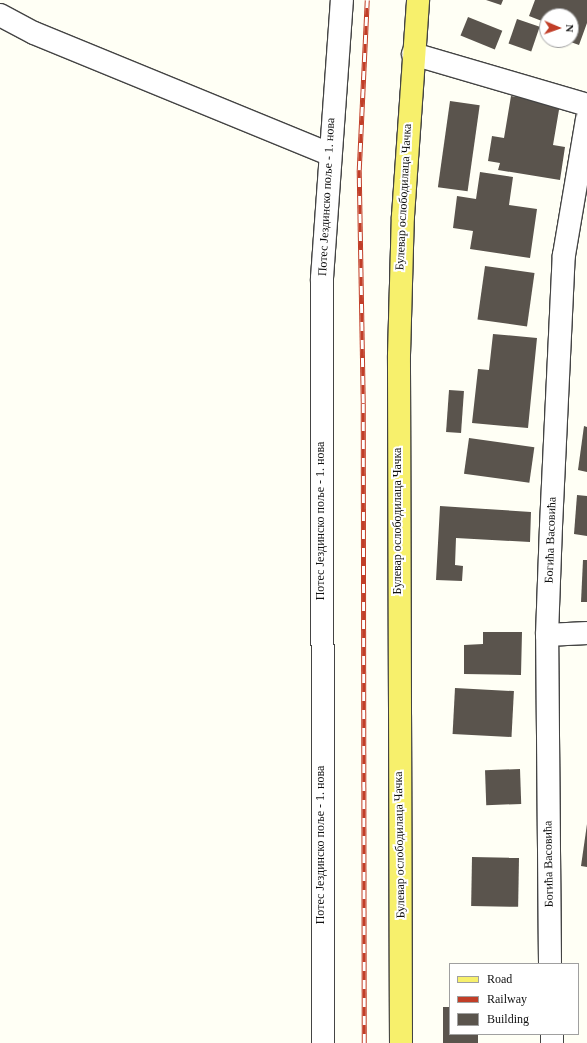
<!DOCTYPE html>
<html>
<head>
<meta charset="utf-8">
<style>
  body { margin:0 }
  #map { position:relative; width:587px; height:1043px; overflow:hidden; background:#fffff5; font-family:Georgia,serif }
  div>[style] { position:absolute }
  .building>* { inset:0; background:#5a544d; transform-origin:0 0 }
  .roads { filter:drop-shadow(1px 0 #444) drop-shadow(-1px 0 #444) drop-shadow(0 1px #444) drop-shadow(0 -1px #444) }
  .minor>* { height:22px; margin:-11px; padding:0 11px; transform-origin:11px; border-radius:11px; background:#fff }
  .primary>* { height:22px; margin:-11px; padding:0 11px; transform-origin:11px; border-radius:11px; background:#f7f06c }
  .rail>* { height:4.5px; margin-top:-2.25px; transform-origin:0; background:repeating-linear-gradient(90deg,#fff 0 9px,#c13e28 0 18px); box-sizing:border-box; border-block:1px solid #c13e28 }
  span { translate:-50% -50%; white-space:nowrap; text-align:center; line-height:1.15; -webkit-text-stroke:4px #fff; paint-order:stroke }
  .street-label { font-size:12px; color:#111 }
  .legend { position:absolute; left:449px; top:963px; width:130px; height:72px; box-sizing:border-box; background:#fff; border:1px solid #a0a0a0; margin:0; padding:5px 7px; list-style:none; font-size:12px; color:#111 }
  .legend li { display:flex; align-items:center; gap:8px; height:20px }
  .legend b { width:20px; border:1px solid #a0a0a0 }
  .north { position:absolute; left:539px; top:8px; width:40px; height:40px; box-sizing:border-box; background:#fff; border:1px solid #a0a0a0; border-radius:50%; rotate:92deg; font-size:11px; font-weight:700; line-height:16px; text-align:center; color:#111 }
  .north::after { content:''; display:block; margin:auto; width:14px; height:18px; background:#c13e28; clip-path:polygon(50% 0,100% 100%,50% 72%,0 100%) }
</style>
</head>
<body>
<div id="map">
  <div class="building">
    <i style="clip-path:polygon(486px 0,503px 0,501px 5px)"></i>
    <i style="clip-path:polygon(535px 0,587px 0,587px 23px,579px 45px,565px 40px,571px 40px,571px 16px,547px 16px,547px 23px,529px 16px)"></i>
    <i style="left:468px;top:17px;width:37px;height:20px;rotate:22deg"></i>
    <i style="left:517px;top:19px;width:24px;height:26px;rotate:19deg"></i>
    <i style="clip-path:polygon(511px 96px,560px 104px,553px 145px,565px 147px,560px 180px,498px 170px,500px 163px,488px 161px,492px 136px,504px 138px)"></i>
    <i style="left:450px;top:101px;width:30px;height:87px;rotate:8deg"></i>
    <i style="clip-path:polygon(480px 172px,513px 177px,509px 205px,537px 209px,530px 258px,470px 249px,473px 231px,453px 228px,457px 196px,476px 199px)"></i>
    <i style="left:485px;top:266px;width:50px;height:54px;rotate:8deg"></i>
    <i style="clip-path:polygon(493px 334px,537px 338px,528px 428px,472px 423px,478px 369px,489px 370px)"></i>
    <i style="left:449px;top:390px;width:15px;height:42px;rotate:4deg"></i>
    <i style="clip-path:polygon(584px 426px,587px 427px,587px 472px,578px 470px)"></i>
    <i style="left:469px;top:438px;width:66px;height:36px;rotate:8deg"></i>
    <i style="clip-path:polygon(577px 495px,587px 496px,587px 536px,574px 534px)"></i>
    <i style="clip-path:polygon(440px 506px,531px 512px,530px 542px,456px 538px,455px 565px,463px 566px,462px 581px,436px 580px)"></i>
    <i style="clip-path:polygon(583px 560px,587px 560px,587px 602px,581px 602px)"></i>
    <i style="clip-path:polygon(483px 632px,522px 632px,521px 675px,464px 674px,464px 645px,483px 644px)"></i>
    <i style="left:455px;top:688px;width:59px;height:46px;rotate:3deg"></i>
    <i style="left:520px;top:769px;width:35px;height:35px;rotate:88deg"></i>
    <i style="clip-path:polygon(587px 824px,587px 867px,581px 866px)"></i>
    <i style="left:472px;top:857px;width:47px;height:49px;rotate:1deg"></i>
    <i style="clip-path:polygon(443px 1007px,450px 1007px,450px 1034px,478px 1034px,478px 1043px,443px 1043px)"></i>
  </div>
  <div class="roads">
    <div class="minor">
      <i style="left:0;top:15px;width:38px;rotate:28deg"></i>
      <i style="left:34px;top:33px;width:319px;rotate:22.3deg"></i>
      <i style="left:413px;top:54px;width:181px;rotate:16.3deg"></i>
      <i style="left:547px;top:635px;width:40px;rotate:-2.9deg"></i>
      <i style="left:550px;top:964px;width:329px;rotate:-90.5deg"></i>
      <i style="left:547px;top:635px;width:109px;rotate:-87.9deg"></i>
      <i style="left:551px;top:526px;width:271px;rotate:-87.3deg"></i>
      <i style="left:564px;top:255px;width:138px;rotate:-80.4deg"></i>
      <i style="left:552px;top:1034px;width:9px;rotate:90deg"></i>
      <i style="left:323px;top:1043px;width:765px;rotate:-90.07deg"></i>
      <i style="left:322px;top:278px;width:279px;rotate:-85.9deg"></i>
    </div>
    <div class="primary">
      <i style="left:401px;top:1043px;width:688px;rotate:-90.17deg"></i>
      <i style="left:399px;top:355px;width:139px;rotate:-88.4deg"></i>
      <i style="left:403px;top:216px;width:217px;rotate:-86deg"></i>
    </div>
  </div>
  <div class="rail">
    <i style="left:364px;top:1043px;width:640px;rotate:-90.09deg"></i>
    <i style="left:363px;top:403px;width:233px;rotate:-91deg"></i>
    <i style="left:359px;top:170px;width:170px;rotate:-87.3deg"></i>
  </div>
  <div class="street-label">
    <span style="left:327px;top:197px;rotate:-87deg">Потес Јездинско поље - 1. нова</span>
    <span style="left:404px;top:197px;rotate:-87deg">Булевар ослободилаца Чачка</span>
    <span style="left:321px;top:521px;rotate:-90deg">Потес Јездинско поље - 1. нова</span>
    <span style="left:398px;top:521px;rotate:-90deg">Булевар ослободилаца Чачка</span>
    <span style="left:551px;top:540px;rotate:-88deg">Богића Васовића</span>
    <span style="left:321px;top:845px;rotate:-90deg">Потес Јездинско поље - 1. нова</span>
    <span style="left:400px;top:845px;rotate:-91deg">Булевар ослободилаца Чачка</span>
    <span style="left:549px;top:864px;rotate:-91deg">Богића Васовића</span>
  </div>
  <ul class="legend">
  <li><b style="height:5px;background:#f7f06c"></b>Road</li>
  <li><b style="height:5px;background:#c13e28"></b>Railway</li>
  <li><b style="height:11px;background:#5a544d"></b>Building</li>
  </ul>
  <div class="north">N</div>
</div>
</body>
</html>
